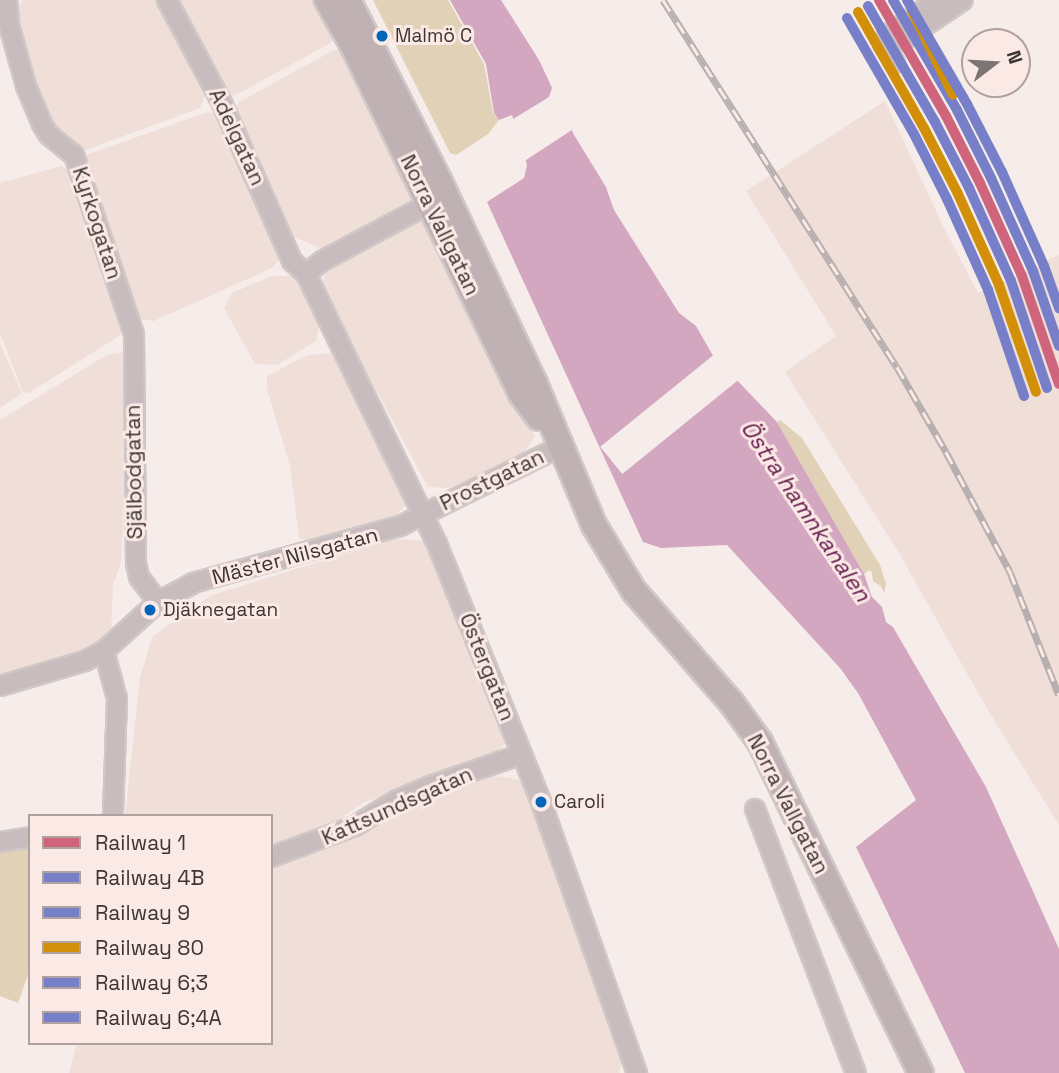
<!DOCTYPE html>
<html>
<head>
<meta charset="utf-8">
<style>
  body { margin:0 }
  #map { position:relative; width:1059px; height:1073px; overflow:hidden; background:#f6ecea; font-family:"Space Grotesk",sans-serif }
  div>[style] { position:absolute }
  .built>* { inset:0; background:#f0ded9 }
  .green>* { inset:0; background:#e0d1b7 }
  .water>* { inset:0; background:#d4a7c1 }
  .pier>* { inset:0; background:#f6ecea; transform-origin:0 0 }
  .roads { filter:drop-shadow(2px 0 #d0c8c6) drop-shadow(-2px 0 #d0c8c6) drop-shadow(0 2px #d0c8c6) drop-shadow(0 -2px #d0c8c6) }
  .minor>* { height:18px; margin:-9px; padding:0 9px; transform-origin:9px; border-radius:9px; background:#c8bcbe }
  .secondary>* { height:24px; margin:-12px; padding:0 12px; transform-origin:12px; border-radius:12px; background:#c0b2b4 }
  .rail>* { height:7px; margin-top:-3.5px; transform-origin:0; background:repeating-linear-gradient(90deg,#fbe9e5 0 13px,#b8b0af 0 26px); box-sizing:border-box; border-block:2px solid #b8b0af }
  .rail-1>* { height:10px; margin:-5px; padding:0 5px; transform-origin:5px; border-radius:5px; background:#cf657c }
  .rail-2>* { height:10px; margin:-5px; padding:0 5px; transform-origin:5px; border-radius:5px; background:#767fc8 }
  .rail-3>* { height:10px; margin:-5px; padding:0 5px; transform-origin:5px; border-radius:5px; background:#767fc8 }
  .rail-4>* { height:10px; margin:-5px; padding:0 5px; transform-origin:5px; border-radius:5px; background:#d28f0a }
  .rail-5>* { height:10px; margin:-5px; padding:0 5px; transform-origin:5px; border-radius:5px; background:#767fc8 }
  .rail-6>* { height:10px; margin:-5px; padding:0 5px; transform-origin:5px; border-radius:5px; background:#767fc8 }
  .dots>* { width:19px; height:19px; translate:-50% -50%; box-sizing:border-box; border:4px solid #fbe9e5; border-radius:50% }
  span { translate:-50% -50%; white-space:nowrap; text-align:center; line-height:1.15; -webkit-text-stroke:6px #fbe9e5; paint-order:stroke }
  .bus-label { font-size:19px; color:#3c3533 }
  .left { translate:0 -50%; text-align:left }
  .street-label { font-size:21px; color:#3c3533 }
  .water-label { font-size:23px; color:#682051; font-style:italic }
  .legend { position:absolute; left:28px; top:814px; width:245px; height:231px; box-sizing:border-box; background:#fbe9e5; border:2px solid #afa19e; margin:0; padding:9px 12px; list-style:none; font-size:21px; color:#3c3533 }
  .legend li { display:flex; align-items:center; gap:14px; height:35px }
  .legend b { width:35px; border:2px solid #afa19e }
  .north { position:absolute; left:961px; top:28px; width:70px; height:70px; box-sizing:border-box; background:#fbe9e5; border:2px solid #afa19e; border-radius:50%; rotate:73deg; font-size:19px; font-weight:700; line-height:28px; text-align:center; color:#3c3533 }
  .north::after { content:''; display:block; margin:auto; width:24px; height:32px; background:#7d7573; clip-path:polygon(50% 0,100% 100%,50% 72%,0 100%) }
</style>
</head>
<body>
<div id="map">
  <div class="built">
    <i style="clip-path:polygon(23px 0,159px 0,205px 95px,200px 108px,80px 152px,73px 151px,46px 118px,15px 11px)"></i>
    <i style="clip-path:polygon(172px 0,320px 0,336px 27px,331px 43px,234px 96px,224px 93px)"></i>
    <i style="clip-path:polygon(334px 50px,351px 51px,417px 197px,322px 249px,292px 236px,233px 114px,239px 102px)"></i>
    <i style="clip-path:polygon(885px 101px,944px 228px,978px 293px,1059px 255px,1059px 825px,986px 707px,899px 553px,785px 372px,836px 336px,746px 191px)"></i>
    <i style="clip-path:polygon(208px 112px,222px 115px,283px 256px,272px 268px,154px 321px,136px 319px,83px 156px)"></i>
    <i style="clip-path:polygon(61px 166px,75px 173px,125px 326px,119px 336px,29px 393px,23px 392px,0 333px,0 183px)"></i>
    <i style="clip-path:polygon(429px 215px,535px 437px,520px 457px,449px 488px,428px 487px,320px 285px,332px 263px,411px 217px)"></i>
    <i style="clip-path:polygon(272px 276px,293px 276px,319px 326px,316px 341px,277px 365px,255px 364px,224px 308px,232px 293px)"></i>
    <i style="clip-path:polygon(0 344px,22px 393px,0 408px)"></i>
    <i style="clip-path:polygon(125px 352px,131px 363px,121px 562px,113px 585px,111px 634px,107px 641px,77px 660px,0 679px,0 420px,107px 355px)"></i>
    <i style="clip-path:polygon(335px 353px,407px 504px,391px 521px,315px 543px,299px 538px,290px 466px,267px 389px,267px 376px,308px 355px)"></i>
    <i style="clip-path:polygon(394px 539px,425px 541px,509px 739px,488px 761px,364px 802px,307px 841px,271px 849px,271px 816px,125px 816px,140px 678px,152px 637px,212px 595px)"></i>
    <i style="clip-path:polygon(495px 776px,521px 780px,623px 1053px,619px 1073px,69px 1073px,77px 1043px,271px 1043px,271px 863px,357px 837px,411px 805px)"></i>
  </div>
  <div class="green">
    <i style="clip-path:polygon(373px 0,448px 0,484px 64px,493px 113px,499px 120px,488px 134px,456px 155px,450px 153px)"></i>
    <i style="clip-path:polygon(780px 420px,802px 438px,880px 565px,886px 584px,884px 593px,881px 586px,873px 581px,872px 572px,869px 570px,864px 574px,777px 422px)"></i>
    <i style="clip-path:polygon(29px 848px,30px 969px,18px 1003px,0 996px,0 853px)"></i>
  </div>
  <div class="water">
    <i style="clip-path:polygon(450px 0,501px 0,539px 60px,574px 135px,606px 187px,614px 210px,679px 313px,696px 326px,712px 354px,777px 422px,864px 574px,872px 597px,882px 607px,886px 622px,893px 627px,986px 787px,1059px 949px,1059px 1073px,965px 1073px,856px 847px,916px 800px,858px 693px,840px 668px,727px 545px,661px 548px,643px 542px,487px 202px,524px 178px,527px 165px,512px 115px,499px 120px,494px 113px,486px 64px)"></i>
  </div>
  <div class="pier">
    <i style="clip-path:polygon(553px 85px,575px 128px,523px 162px,510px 121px,549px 97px)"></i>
    <i style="left:716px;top:353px;width:35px;height:149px;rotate:51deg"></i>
  </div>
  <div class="roads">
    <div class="minor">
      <i style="left:7px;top:0;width:25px;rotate:85deg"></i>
      <i style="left:9px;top:25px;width:63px;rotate:74.4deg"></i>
      <i style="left:26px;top:86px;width:41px;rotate:67.2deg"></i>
      <i style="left:42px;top:124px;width:13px;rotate:58deg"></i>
      <i style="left:49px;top:135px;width:32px;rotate:39deg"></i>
      <i style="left:74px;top:155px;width:189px;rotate:71.5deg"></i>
      <i style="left:134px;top:334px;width:229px;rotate:89.5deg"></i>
      <i style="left:136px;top:563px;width:14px;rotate:78deg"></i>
      <i style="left:139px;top:577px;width:31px;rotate:53deg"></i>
      <i style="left:167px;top:0;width:117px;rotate:61.9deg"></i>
      <i style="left:222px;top:103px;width:173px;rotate:66.1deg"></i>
      <i style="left:292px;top:261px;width:19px;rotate:43deg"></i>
      <i style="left:306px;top:274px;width:300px;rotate:64.1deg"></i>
      <i style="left:437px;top:544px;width:278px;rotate:68deg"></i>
      <i style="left:541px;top:802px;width:288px;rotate:70.5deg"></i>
      <i style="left:890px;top:45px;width:20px;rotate:-24deg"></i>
      <i style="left:908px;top:37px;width:66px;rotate:-33.9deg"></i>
      <i style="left:895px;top:63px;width:22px;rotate:-122deg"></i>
      <i style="left:883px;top:44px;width:10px;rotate:-66deg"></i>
      <i style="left:887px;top:35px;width:61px;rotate:-35deg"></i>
      <i style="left:306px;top:274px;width:21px;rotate:-39deg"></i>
      <i style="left:322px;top:261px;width:134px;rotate:-28.1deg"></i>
      <i style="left:104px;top:651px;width:50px;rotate:74.8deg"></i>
      <i style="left:117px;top:699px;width:117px;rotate:92deg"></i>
      <i style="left:0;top:686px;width:89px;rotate:-16.4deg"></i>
      <i style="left:85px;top:661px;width:21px;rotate:-28deg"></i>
      <i style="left:104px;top:651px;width:73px;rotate:-42.2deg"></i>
      <i style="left:158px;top:602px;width:40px;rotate:-28deg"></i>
      <i style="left:193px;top:583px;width:215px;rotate:-15.4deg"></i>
      <i style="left:400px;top:526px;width:178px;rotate:-26.3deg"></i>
      <i style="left:755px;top:809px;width:283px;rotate:69.1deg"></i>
      <i style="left:0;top:842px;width:30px;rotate:-9deg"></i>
      <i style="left:271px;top:857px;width:90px;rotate:-20.3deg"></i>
      <i style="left:355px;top:826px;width:49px;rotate:-31.8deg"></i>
      <i style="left:397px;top:800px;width:36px;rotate:-23deg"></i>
      <i style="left:430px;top:786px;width:97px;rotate:-19.2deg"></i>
    </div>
    <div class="secondary">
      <i style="left:327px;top:0;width:53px;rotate:60.5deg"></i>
      <i style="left:353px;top:46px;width:386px;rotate:64.2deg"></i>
      <i style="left:521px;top:394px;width:30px;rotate:53deg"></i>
      <i style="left:348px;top:0;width:204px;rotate:63.2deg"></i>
      <i style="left:440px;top:182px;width:223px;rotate:64.8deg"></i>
      <i style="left:535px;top:384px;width:153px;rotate:67.3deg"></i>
      <i style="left:594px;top:525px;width:77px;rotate:58.8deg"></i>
      <i style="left:634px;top:591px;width:147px;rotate:48.9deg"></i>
      <i style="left:731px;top:702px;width:49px;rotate:54.1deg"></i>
      <i style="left:760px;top:742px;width:368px;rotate:64.1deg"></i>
    </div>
  </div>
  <div class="rail">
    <i style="left:663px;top:0;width:435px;rotate:57.5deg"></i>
    <i style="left:897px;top:367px;width:98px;rotate:60deg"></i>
    <i style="left:946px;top:452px;width:136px;rotate:61.9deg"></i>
    <i style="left:1010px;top:572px;width:132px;rotate:68.3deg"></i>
  </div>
  <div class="rail-1">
    <i style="left:879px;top:0;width:134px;rotate:60deg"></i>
    <i style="left:946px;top:116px;width:75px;rotate:63.1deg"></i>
    <i style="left:980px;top:183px;width:102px;rotate:65.7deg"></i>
    <i style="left:1022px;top:276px;width:114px;rotate:71.1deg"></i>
  </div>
  <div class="rail-2">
    <i style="left:868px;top:6px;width:134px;rotate:60deg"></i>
    <i style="left:935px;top:122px;width:74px;rotate:62.7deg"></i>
    <i style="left:969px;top:188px;width:102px;rotate:65.7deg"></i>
    <i style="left:1011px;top:281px;width:113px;rotate:71.4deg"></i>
  </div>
  <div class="rail-3">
    <i style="left:893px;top:0;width:127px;rotate:59.8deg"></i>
    <i style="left:957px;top:110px;width:76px;rotate:63.4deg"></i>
    <i style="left:991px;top:178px;width:102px;rotate:65.7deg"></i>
    <i style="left:1033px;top:271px;width:79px;rotate:70.9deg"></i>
  </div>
  <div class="rail-4">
    <i style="left:912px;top:11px;width:93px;rotate:64deg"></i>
    <i style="left:858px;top:12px;width:133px;rotate:60.4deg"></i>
    <i style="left:924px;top:128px;width:74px;rotate:62.7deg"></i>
    <i style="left:958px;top:194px;width:100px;rotate:65.7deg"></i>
    <i style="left:999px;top:285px;width:113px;rotate:70.9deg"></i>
  </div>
  <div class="rail-5">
    <i style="left:907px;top:0;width:120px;rotate:60deg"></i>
    <i style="left:967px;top:104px;width:76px;rotate:62.8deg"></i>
    <i style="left:1002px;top:172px;width:103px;rotate:65.9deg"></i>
    <i style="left:1044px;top:266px;width:45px;rotate:70.3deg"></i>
  </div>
  <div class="rail-6">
    <i style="left:847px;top:18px;width:134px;rotate:60deg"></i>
    <i style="left:914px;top:134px;width:73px;rotate:63.1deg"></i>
    <i style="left:947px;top:199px;width:100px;rotate:65.7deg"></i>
    <i style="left:988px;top:290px;width:112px;rotate:71.2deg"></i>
  </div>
  <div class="dots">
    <i style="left:382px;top:36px;background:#0065bd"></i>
    <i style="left:150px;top:610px;background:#0065bd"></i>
    <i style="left:541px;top:802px;background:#0065bd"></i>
  </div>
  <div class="bus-label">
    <span class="left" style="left:395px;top:36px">Malmö C</span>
    <span class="left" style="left:163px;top:610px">Djäknegatan</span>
    <span class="left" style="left:554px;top:802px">Caroli</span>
  </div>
  <div class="street-label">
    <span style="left:237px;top:137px;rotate:65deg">Adelgatan</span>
    <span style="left:97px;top:223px;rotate:72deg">Kyrkogatan</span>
    <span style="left:440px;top:225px;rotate:64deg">Norra Vallgatan</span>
    <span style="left:134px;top:472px;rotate:-91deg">Själbodgatan</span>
    <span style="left:492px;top:480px;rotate:-26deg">Prostgatan</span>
    <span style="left:295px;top:556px;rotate:-15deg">Mäster Nilsgatan</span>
    <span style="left:487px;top:667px;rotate:68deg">Östergatan</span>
    <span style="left:788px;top:804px;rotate:63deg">Norra Vallgatan</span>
    <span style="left:397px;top:806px;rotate:-24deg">Kattsundsgatan</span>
  </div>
  <div class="water-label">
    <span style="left:806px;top:511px;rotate:56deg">Östra hamnkanalen</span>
  </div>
  <ul class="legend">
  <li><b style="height:9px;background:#cf657c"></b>Railway 1</li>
  <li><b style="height:9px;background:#767fc8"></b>Railway 4B</li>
  <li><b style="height:9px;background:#767fc8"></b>Railway 9</li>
  <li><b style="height:9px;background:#d28f0a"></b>Railway 80</li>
  <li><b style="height:9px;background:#767fc8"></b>Railway 6;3</li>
  <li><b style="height:9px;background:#767fc8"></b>Railway 6;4A</li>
  </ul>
  <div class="north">N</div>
</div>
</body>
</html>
